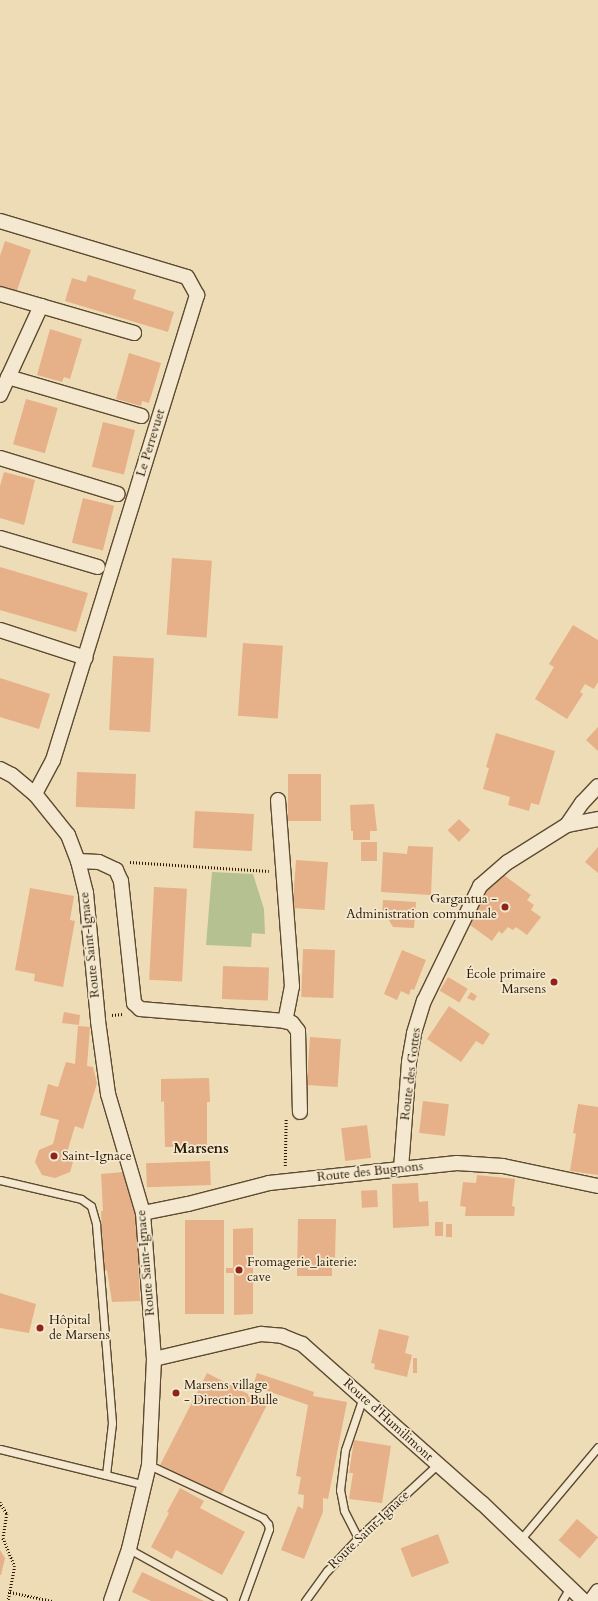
<!DOCTYPE html>
<html>
<head>
<meta charset="utf-8">
<style>
  body { margin:0 }
  #map { position:relative; width:598px; height:1601px; overflow:hidden; background:#eedcb6; font-family:Cardo,serif }
  div>[style] { position:absolute }
  .green>* { inset:0; background:#b5c190 }
  .building>* { inset:0; background:#e6b088; transform-origin:0 0 }
  .path>* { height:2.5px; margin-top:-1.25px; transform-origin:0; background:repeating-linear-gradient(90deg,#2b1a03 0 1px,transparent 0 3px) }
  .roads { filter:drop-shadow(1px 0 #5c4a30) drop-shadow(-1px 0 #5c4a30) drop-shadow(0 1px #5c4a30) drop-shadow(0 -1px #5c4a30) }
  .service>* { height:7px; margin:-3.5px; padding:0 3.5px; transform-origin:3.5px; border-radius:3.5px; background:#f4e8d0 }
  .minor>* { height:14px; margin:-7px; padding:0 7px; transform-origin:7px; border-radius:7px; background:#f4e8d0 }
  .dots>* { width:11px; height:11px; translate:-50% -50%; box-sizing:border-box; border:2px solid #f4e8d0; border-radius:50% }
  span { translate:-50% -50%; white-space:nowrap; text-align:center; line-height:1.15; -webkit-text-stroke:3.5px #f4e8d0; paint-order:stroke }
  .street-label { font-size:13px; color:#2b1a03 }
  .poi-label { font-size:13px; color:#2b1a03 }
  .right { translate:-100% -50%; text-align:right }
  .left { translate:0 -50%; text-align:left }
  .quarter-label { font-size:15px; color:#2b1a03; font-weight:700 }
</style>
</head>
<body>
<div id="map">
  <div class="green">
    <i style="clip-path:polygon(212px 872px,253px 874px,264px 909px,265px 934px,252px 933px,251px 947px,206px 945px)"></i>
  </div>
  <div class="building">
    <i style="clip-path:polygon(5px 241px,31px 250px,16px 293px,0 287px,0 256px)"></i>
    <i style="clip-path:polygon(88px 275px,136px 290px,133px 299px,174px 312px,168px 332px,65px 301px,72px 278px,86px 282px)"></i>
    <i style="clip-path:polygon(50px 329px,82px 339px,70px 379px,64px 377px,62px 382px,37px 375px)"></i>
    <i style="clip-path:polygon(129px 353px,161px 363px,149px 403px,142px 401px,141px 406px,116px 399px)"></i>
    <i style="left:26px;top:399px;width:33px;height:47px;rotate:16deg"></i>
    <i style="left:103px;top:422px;width:33px;height:46px;rotate:14deg"></i>
    <i style="clip-path:polygon(4px 472px,35px 480px,24px 525px,0 518px,0 486px)"></i>
    <i style="left:83px;top:498px;width:32px;height:46px;rotate:14deg"></i>
    <i style="left:172px;top:558px;width:40px;height:77px;rotate:4deg"></i>
    <i style="clip-path:polygon(0 567px,88px 593px,76px 632px,0 610px)"></i>
    <i style="clip-path:polygon(573px 625px,598px 640px,598px 682px,594px 689px,585px 684px,580px 692px,583px 694px,567px 719px,535px 699px,554px 667px,549px 664px)"></i>
    <i style="left:243px;top:643px;width:40px;height:73px;rotate:4deg"></i>
    <i style="left:113px;top:656px;width:41px;height:74px;rotate:3deg"></i>
    <i style="clip-path:polygon(0 678px,50px 694px,39px 729px,0 717px)"></i>
    <i style="clip-path:polygon(598px 727px,598px 751px,586px 740px)"></i>
    <i style="clip-path:polygon(496px 733px,555px 751px,539px 805px,531px 803px,529px 811px,508px 805px,510px 797px,483px 789px,489px 768px,486px 767px)"></i>
    <i style="left:77px;top:772px;width:59px;height:35px;rotate:2deg"></i>
    <i style="left:288px;top:774px;width:33px;height:47px"></i>
    <i style="clip-path:polygon(374px 804px,377px 831px,370px 831px,370px 840px,353px 840px,353px 831px,351px 831px,350px 805px)"></i>
    <i style="left:195px;top:811px;width:59px;height:37px;rotate:3deg"></i>
    <i style="left:459px;top:819px;width:16px;height:16px;rotate:45deg"></i>
    <i style="left:361px;top:842px;width:16px;height:19px"></i>
    <i style="clip-path:polygon(408px 846px,433px 847px,431px 895px,381px 892px,383px 852px,407px 854px)"></i>
    <i style="clip-path:polygon(598px 847px,598px 873px,585px 862px)"></i>
    <i style="left:296px;top:860px;width:32px;height:48px;rotate:4deg"></i>
    <i style="clip-path:polygon(501px 873px,531px 895px,527px 900px,534px 905px,531px 910px,541px 917px,527px 935px,516px 927px,513px 930px,508px 927px,502px 934px,499px 931px,492px 941px,466px 922px,482px 901px,480px 899px)"></i>
    <i style="left:154px;top:887px;width:33px;height:93px;rotate:3deg"></i>
    <i style="clip-path:polygon(30px 888px,74px 896px,70px 920px,75px 921px,63px 987px,34px 981px,35px 974px,15px 970px)"></i>
    <i style="clip-path:polygon(383px 900px,416px 902px,414px 928px,393px 927px,387px 917px,382px 917px)"></i>
    <i style="left:303px;top:949px;width:32px;height:48px;rotate:2deg"></i>
    <i style="clip-path:polygon(402px 950px,426px 960px,414px 990px,411px 989px,409px 995px,401px 991px,397px 1000px,384px 994px)"></i>
    <i style="left:223px;top:966px;width:46px;height:33px;rotate:2deg"></i>
    <i style="left:448px;top:977px;width:23px;height:16px;rotate:31deg"></i>
    <i style="clip-path:polygon(471px 992px,477px 996px,474px 1001px,467px 998px)"></i>
    <i style="clip-path:polygon(449px 1006px,490px 1034px,483px 1045px,476px 1041px,461px 1062px,427px 1039px)"></i>
    <i style="clip-path:polygon(64px 1012px,80px 1015px,79px 1025px,62px 1023px)"></i>
    <i style="clip-path:polygon(78px 1026px,90px 1027px,87px 1066px,93px 1067px,97px 1083px,83px 1129px,75px 1126px,68px 1149px,73px 1162px,70px 1172px,55px 1178px,42px 1175px,35px 1162px,39px 1150px,53px 1144px,59px 1120px,40px 1115px,48px 1084px,58px 1087px,66px 1062px,75px 1064px)"></i>
    <i style="left:310px;top:1037px;width:31px;height:48px;rotate:4deg"></i>
    <i style="clip-path:polygon(209px 1078px,210px 1102px,207px 1102px,207px 1146px,165px 1147px,164px 1101px,161px 1102px,161px 1079px)"></i>
    <i style="left:423px;top:1101px;width:26px;height:32px;rotate:7deg"></i>
    <i style="clip-path:polygon(578px 1104px,598px 1107px,598px 1175px,570px 1171px,576px 1134px,573px 1133px)"></i>
    <i style="left:367px;top:1125px;width:33px;height:26px;rotate:83deg"></i>
    <i style="left:210px;top:1161px;width:24px;height:64px;rotate:88deg"></i>
    <i style="clip-path:polygon(123px 1172px,136px 1210px,140px 1301px,112px 1302px,107px 1270px,104px 1271px,101px 1211px,103px 1211px,101px 1174px)"></i>
    <i style="clip-path:polygon(477px 1175px,515px 1179px,512px 1206px,515px 1207px,514px 1216px,465px 1216px,466px 1207px,460px 1206px,463px 1182px,476px 1183px)"></i>
    <i style="clip-path:polygon(418px 1183px,419px 1202px,428px 1201px,429px 1226px,393px 1228px,392px 1184px)"></i>
    <i style="left:377px;top:1190px;width:17px;height:16px;rotate:87deg"></i>
    <i style="clip-path:polygon(298px 1219px,336px 1219px,335px 1258px,332px 1257px,332px 1276px,297px 1276px)"></i>
    <i style="left:185px;top:1220px;width:39px;height:94px"></i>
    <i style="left:435px;top:1222px;width:8px;height:14px"></i>
    <i style="left:446px;top:1224px;width:6px;height:13px"></i>
    <i style="clip-path:polygon(253px 1228px,253px 1314px,234px 1315px,234px 1273px,226px 1273px,226px 1268px,233px 1268px,233px 1229px)"></i>
    <i style="clip-path:polygon(0 1293px,36px 1304px,29px 1333px,0 1328px)"></i>
    <i style="clip-path:polygon(379px 1329px,409px 1336px,405px 1353px,412px 1355px,407px 1377px,374px 1369px,375px 1364px,371px 1363px)"></i>
    <i style="left:413px;top:1358px;width:4px;height:15px"></i>
    <i style="left:207px;top:1373px;width:68px;height:103px;rotate:27deg"></i>
    <i style="clip-path:polygon(257px 1373px,314px 1392px,313px 1396px,347px 1402px,328px 1499px,323px 1498px,323px 1512px,304px 1559px,281px 1550px,298px 1506px,303px 1509px,304px 1495px,298px 1494px,301px 1477px,296px 1476px,308px 1405px,253px 1386px)"></i>
    <i style="clip-path:polygon(354px 1440px,391px 1446px,382px 1503px,349px 1499px,353px 1473px,349px 1473px)"></i>
    <i style="clip-path:polygon(180px 1488px,204px 1501px,200px 1508px,245px 1532px,222px 1575px,176px 1550px,172px 1559px,151px 1547px,169px 1513px,167px 1512px)"></i>
    <i style="left:577px;top:1519px;width:28px;height:28px;rotate:41deg"></i>
    <i style="left:438px;top:1534px;width:31px;height:40px;rotate:69deg"></i>
    <i style="clip-path:polygon(0 1550px,5px 1558px,1px 1575px,0 1575px)"></i>
    <i style="clip-path:polygon(142px 1572px,204px 1601px,151px 1601px,132px 1592px)"></i>
  </div>
  <div class="path">
    <i style="left:130px;top:862px;width:139px;rotate:3.7deg"></i>
    <i style="left:112px;top:1015px;width:11px;rotate:-5deg"></i>
    <i style="left:285px;top:1166px;width:47px;rotate:-88.8deg"></i>
    <i style="left:0;top:1502px;width:14px;rotate:60deg"></i>
    <i style="left:7px;top:1514px;width:24px;rotate:99deg"></i>
    <i style="left:3px;top:1538px;width:30px;rotate:67deg"></i>
    <i style="left:15px;top:1566px;width:36px;rotate:101deg"></i>
    <i style="left:10px;top:1592px;width:43px;rotate:12.1deg"></i>
  </div>
  <div class="roads">
    <div class="service">
      <i style="left:0;top:1180px;width:83px;rotate:13.2deg"></i>
      <i style="left:81px;top:1199px;width:12px;rotate:35deg"></i>
      <i style="left:91px;top:1206px;width:19px;rotate:74deg"></i>
      <i style="left:96px;top:1224px;width:200px;rotate:85.4deg"></i>
      <i style="left:112px;top:1423px;width:52px;rotate:96.6deg"></i>
      <i style="left:106px;top:1475px;width:40px;rotate:14.4deg"></i>
      <i style="left:0;top:1449px;width:109px;rotate:13.8deg"></i>
      <i style="left:149px;top:1465px;width:126px;rotate:24.9deg"></i>
      <i style="left:263px;top:1518px;width:8px;rotate:50deg"></i>
      <i style="left:268px;top:1524px;width:5px;rotate:79deg"></i>
      <i style="left:269px;top:1529px;width:77px;rotate:109.9deg"></i>
      <i style="left:358px;top:1538px;width:31px;rotate:-117deg"></i>
      <i style="left:344px;top:1510px;width:20px;rotate:-101deg"></i>
      <i style="left:340px;top:1490px;width:40px;rotate:-82.9deg"></i>
      <i style="left:345px;top:1450px;width:56px;rotate:-71.2deg"></i>
      <i style="left:520px;top:1540px;width:121px;rotate:-50deg"></i>
      <i style="left:129px;top:1549px;width:107px;rotate:29deg"></i>
      <i style="left:305px;top:1601px;width:37px;rotate:-54deg"></i>
      <i style="left:327px;top:1571px;width:45px;rotate:-46.8deg"></i>
      <i style="left:358px;top:1538px;width:109px;rotate:-42.8deg"></i>
      <i style="left:562px;top:1601px;width:16px;rotate:-60deg"></i>
    </div>
    <div class="minor">
      <i style="left:0;top:221px;width:195px;rotate:16.7deg"></i>
      <i style="left:187px;top:277px;width:21px;rotate:61deg"></i>
      <i style="left:197px;top:295px;width:487px;rotate:107.2deg"></i>
      <i style="left:53px;top:760px;width:38px;rotate:118deg"></i>
      <i style="left:0;top:294px;width:43px;rotate:16.3deg"></i>
      <i style="left:8px;top:377px;width:139px;rotate:16.3deg"></i>
      <i style="left:0;top:395px;width:98px;rotate:-65.3deg"></i>
      <i style="left:41px;top:306px;width:97px;rotate:16.2deg"></i>
      <i style="left:0;top:458px;width:123px;rotate:17deg"></i>
      <i style="left:0;top:538px;width:102px;rotate:16.5deg"></i>
      <i style="left:0;top:630px;width:90px;rotate:18deg"></i>
      <i style="left:0;top:769px;width:13px;rotate:27deg"></i>
      <i style="left:12px;top:775px;width:30px;rotate:40deg"></i>
      <i style="left:35px;top:794px;width:53px;rotate:51.2deg"></i>
      <i style="left:68px;top:835px;width:28px;rotate:69deg"></i>
      <i style="left:78px;top:861px;width:33px;rotate:76deg"></i>
      <i style="left:86px;top:893px;width:129px;rotate:84.6deg"></i>
      <i style="left:98px;top:1021px;width:74px;rotate:82.2deg"></i>
      <i style="left:108px;top:1094px;width:124px;rotate:73.6deg"></i>
      <i style="left:143px;top:1213px;width:146px;rotate:85.7deg"></i>
      <i style="left:154px;top:1359px;width:106px;rotate:92.7deg"></i>
      <i style="left:149px;top:1465px;width:86px;rotate:103.4deg"></i>
      <i style="left:129px;top:1549px;width:55px;rotate:109.1deg"></i>
      <i style="left:278px;top:800px;width:187px;rotate:85.7deg"></i>
      <i style="left:292px;top:986px;width:36px;rotate:101deg"></i>
      <i style="left:567px;top:825px;width:32px;rotate:-11deg"></i>
      <i style="left:78px;top:861px;width:21px;rotate:3deg"></i>
      <i style="left:99px;top:862px;width:19px;rotate:25deg"></i>
      <i style="left:116px;top:870px;width:12px;rotate:66deg"></i>
      <i style="left:121px;top:881px;width:123px;rotate:83.9deg"></i>
      <i style="left:134px;top:1003px;width:8px;rotate:45deg"></i>
      <i style="left:140px;top:1009px;width:145px;rotate:4.7deg"></i>
      <i style="left:285px;top:1021px;width:7px;rotate:16deg"></i>
      <i style="left:292px;top:1023px;width:10px;rotate:53deg"></i>
      <i style="left:298px;top:1031px;width:81px;rotate:88.6deg"></i>
      <i style="left:401px;top:1169px;width:107px;rotate:-85.7deg"></i>
      <i style="left:409px;top:1062px;width:29px;rotate:-80deg"></i>
      <i style="left:414px;top:1033px;width:34px;rotate:-73deg"></i>
      <i style="left:424px;top:1001px;width:128px;rotate:-64deg"></i>
      <i style="left:480px;top:886px;width:37px;rotate:-41deg"></i>
      <i style="left:508px;top:862px;width:70px;rotate:-32.1deg"></i>
      <i style="left:567px;top:825px;width:27px;rotate:-56deg"></i>
      <i style="left:582px;top:803px;width:23px;rotate:-47deg"></i>
      <i style="left:143px;top:1213px;width:46px;rotate:-11.3deg"></i>
      <i style="left:188px;top:1204px;width:84px;rotate:-14.5deg"></i>
      <i style="left:269px;top:1183px;width:189px;rotate:-6.1deg"></i>
      <i style="left:457px;top:1163px;width:46px;rotate:3.7deg"></i>
      <i style="left:503px;top:1166px;width:97px;rotate:11.9deg"></i>
      <i style="left:154px;top:1359px;width:110px;rotate:-13.2deg"></i>
      <i style="left:261px;top:1334px;width:21px;rotate:5deg"></i>
      <i style="left:282px;top:1336px;width:22px;rotate:22deg"></i>
      <i style="left:302px;top:1344px;width:240px;rotate:41.5deg"></i>
      <i style="left:482px;top:1503px;width:141px;rotate:43.9deg"></i>
      <i style="left:591px;top:1601px;width:12px;rotate:-55deg"></i>
    </div>
  </div>
  <div class="dots">
    <i style="left:505px;top:907px;background:#8f2418"></i>
    <i style="left:554px;top:982px;background:#8f2418"></i>
    <i style="left:54px;top:1156px;background:#8f2418"></i>
    <i style="left:239px;top:1270px;background:#8f2418"></i>
    <i style="left:40px;top:1328px;background:#8f2418"></i>
    <i style="left:176px;top:1393px;background:#8f2418"></i>
  </div>
  <div class="street-label">
    <span style="left:151px;top:443px;rotate:-73deg">Le Perrevuet</span>
    <span style="left:90px;top:945px;rotate:-96deg">Route Saint-Ignace</span>
    <span style="left:411px;top:1074px;rotate:-83deg">Route des Gottes</span>
    <span style="left:370px;top:1172px;rotate:-6deg">Route des Bugnons</span>
    <span style="left:146px;top:1263px;rotate:-95deg">Route Saint-Ignace</span>
    <span style="left:388px;top:1420px;rotate:42deg">Route d'Humilimont</span>
    <span style="left:369px;top:1530px;rotate:-44deg">Route Saint-Ignace</span>
  </div>
  <div class="poi-label">
    <span class="right" style="left:497px;top:907px">Gargantua -<br>Administration communale</span>
    <span class="right" style="left:546px;top:982px">École primaire<br>Marsens</span>
    <span class="left" style="left:62px;top:1156px">Saint-Ignace</span>
    <span class="left" style="left:247px;top:1270px">Fromagerie_laiterie:<br>cave</span>
    <span class="left" style="left:49px;top:1328px">Hôpital<br>de Marsens</span>
    <span class="left" style="left:184px;top:1393px">Marsens village<br>- Direction Bulle</span>
  </div>
  <div class="quarter-label">
    <span style="left:201px;top:1149px">Marsens</span>
  </div>
</div>
</body>
</html>
